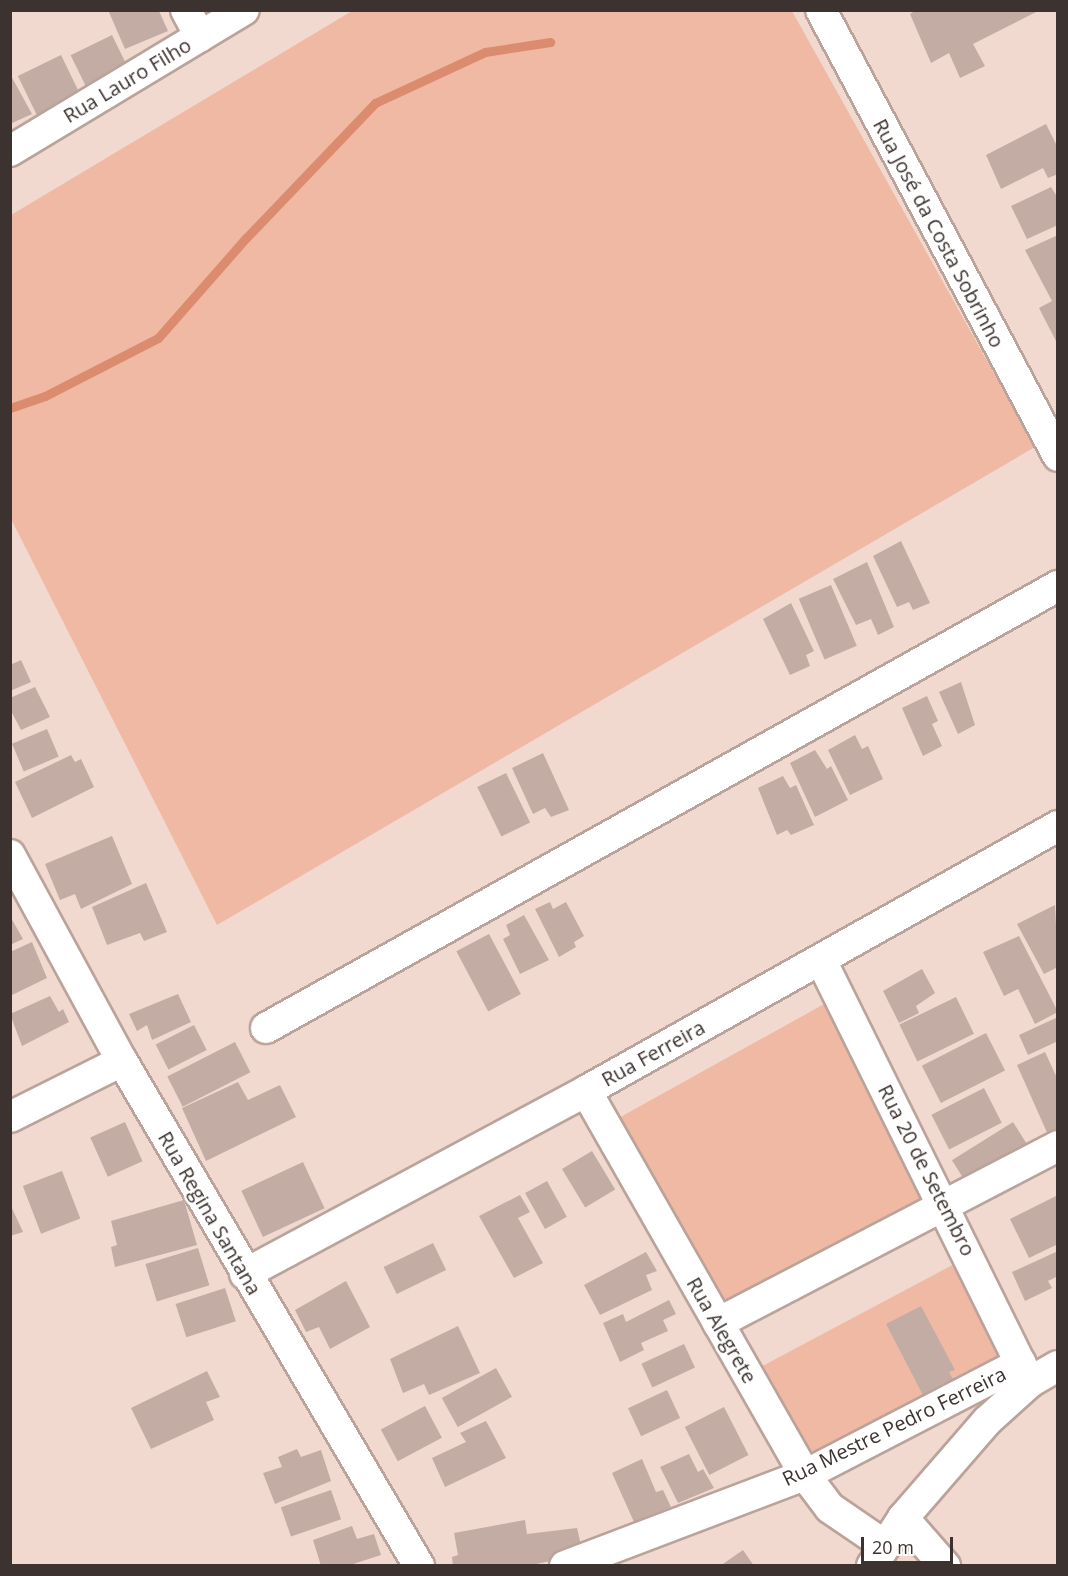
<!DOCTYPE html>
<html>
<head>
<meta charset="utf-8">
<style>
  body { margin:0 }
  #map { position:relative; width:1068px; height:1576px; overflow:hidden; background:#f1d9d0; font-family:"Open Sans",sans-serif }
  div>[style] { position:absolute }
  .green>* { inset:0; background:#f0b9a4; transform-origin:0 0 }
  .stream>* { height:9px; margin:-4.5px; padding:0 4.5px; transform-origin:4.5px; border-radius:4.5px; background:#dc8c6e }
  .building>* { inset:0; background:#c3aca3; transform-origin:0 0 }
  .roads { filter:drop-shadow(2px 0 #baa39a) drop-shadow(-2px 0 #baa39a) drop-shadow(0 2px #baa39a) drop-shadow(0 -2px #baa39a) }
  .minor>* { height:30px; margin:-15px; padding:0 15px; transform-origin:15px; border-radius:15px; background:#fff }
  span { translate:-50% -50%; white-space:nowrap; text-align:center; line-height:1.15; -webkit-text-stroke:5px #fff; paint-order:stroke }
  .street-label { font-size:20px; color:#3c3330 }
  .frame { position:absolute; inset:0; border:12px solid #3c3330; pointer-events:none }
  .scale { position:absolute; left:861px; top:1537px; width:92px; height:27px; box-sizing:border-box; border:3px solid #3c3330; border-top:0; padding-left:8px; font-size:18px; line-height:21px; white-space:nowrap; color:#3c3330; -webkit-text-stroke:4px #fff; paint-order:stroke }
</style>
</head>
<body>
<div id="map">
  <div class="green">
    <i style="clip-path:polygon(352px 11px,792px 11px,1035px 447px,217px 925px,11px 519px,11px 215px)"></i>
    <i style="left:826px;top:1003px;width:227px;height:236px;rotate:61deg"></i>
    <i style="left:960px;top:1261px;width:115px;height:226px;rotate:62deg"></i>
  </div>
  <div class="stream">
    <i style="left:10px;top:408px;width:37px;rotate:-19deg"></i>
    <i style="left:45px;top:396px;width:127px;rotate:-27.2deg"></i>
    <i style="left:158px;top:338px;width:133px;rotate:-48.7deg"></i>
    <i style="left:246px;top:238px;width:187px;rotate:-46.3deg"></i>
    <i style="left:375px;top:103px;width:121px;rotate:-24.9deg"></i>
    <i style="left:485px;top:52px;width:66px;rotate:-8.7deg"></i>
  </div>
  <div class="building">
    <i style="clip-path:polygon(108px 10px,159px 11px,168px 31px,125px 49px)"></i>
    <i style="clip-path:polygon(916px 10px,1036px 10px,1036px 12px,973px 44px,985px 66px,960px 78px,949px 53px,931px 63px,910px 14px)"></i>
    <i style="left:112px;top:35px;width:34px;height:46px;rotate:64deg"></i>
    <i style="left:61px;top:55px;width:43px;height:48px;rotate:64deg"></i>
    <i style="clip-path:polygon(10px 74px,32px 114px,10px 124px)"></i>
    <i style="clip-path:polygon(1046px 124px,1058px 148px,1058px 174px,1048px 178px,1043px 168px,1001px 189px,986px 155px)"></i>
    <i style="clip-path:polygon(1051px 187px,1058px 198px,1058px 225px,1027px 239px,1011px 206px)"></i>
    <i style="clip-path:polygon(1058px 235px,1058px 345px,1039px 308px,1052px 301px,1025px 250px)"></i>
    <i style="clip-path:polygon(901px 541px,930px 603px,913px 610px,909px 602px,897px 607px,873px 556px)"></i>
    <i style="clip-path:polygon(867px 562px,894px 627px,878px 635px,871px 619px,856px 625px,833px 579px)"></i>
    <i style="left:831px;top:585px;width:66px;height:35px;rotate:67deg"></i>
    <i style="clip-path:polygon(791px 603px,814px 651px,806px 655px,810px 666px,790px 675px,763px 619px)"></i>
    <i style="clip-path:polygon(21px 660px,31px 682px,10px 691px,10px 665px)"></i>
    <i style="clip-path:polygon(961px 682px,975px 725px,958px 734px,939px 692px)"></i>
    <i style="clip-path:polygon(35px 687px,50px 717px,21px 730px,10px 709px,10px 698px)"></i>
    <i style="clip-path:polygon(927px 696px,938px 721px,932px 724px,942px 746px,923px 756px,902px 708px)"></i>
    <i style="left:47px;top:729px;width:30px;height:38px;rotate:67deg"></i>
    <i style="clip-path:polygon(855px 735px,862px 749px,868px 746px,883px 779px,850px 795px,828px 750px)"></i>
    <i style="clip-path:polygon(815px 750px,827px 769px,831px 766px,848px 800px,815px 817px,790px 763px)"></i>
    <i style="clip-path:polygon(543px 753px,569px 810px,551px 817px,545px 808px,533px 814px,512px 768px)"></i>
    <i style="clip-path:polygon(71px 755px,75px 762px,81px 759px,94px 787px,32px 818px,15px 782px)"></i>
    <i style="left:506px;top:773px;width:55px;height:32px;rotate:64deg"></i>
    <i style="clip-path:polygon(783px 776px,790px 788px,796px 785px,814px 825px,791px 835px,787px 830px,777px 835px,758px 788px)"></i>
    <i style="clip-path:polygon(112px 836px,132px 884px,81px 909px,75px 894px,60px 900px,45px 864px)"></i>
    <i style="clip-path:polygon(146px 883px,167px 932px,144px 941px,140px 933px,107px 945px,92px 907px)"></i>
    <i style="clip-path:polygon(550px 902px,553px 909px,566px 902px,584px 936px,574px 942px,576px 947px,559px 957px,535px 909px)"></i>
    <i style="clip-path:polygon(1055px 905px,1058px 967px,1044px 974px,1017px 924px)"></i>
    <i style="clip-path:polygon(524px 915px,549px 960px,520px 974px,503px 939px,510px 935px,506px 925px)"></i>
    <i style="clip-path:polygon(10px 916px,23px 939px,10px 945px)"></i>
    <i style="left:489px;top:934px;width:68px;height:37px;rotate:62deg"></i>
    <i style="clip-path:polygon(1019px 936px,1058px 1012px,1035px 1024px,1018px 989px,1004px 996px,983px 952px)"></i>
    <i style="clip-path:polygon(32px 942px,47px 978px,10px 996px,10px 952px)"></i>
    <i style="clip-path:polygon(922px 969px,935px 993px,916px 1006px,919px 1013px,899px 1023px,883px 991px)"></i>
    <i style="clip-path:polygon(178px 994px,191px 1022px,152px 1040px,147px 1025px,137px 1031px,129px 1014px)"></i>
    <i style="clip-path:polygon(50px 996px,59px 1012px,63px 1009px,69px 1022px,22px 1046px,10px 1014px)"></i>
    <i style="left:956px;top:997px;width:41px;height:63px;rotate:64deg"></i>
    <i style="clip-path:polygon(1058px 1017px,1058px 1041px,1028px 1055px,1019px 1035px)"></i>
    <i style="left:194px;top:1025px;width:28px;height:43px;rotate:63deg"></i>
    <i style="left:986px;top:1033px;width:42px;height:72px;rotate:63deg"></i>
    <i style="left:235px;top:1042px;width:34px;height:76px;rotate:63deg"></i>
    <i style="clip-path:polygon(1045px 1052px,1058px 1080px,1058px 1133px,1049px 1137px,1017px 1065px)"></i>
    <i style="clip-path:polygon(238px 1082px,248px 1100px,280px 1085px,296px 1117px,206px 1161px,182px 1108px)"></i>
    <i style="left:984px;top:1088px;width:39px;height:59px;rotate:63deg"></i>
    <i style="left:125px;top:1122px;width:43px;height:38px;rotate:66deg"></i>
    <i style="left:1013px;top:1122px;width:34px;height:72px;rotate:58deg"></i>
    <i style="left:592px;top:1151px;width:45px;height:35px;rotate:59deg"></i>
    <i style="left:303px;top:1162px;width:51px;height:68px;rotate:65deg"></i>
    <i style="left:62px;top:1171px;width:51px;height:42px;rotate:69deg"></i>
    <i style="left:547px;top:1181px;width:41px;height:25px;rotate:61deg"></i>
    <i style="clip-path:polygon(520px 1195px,530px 1212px,518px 1218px,543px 1263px,514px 1278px,479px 1216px)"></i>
    <i style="clip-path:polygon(1058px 1195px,1058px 1244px,1029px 1258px,1010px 1219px)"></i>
    <i style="clip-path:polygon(184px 1200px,197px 1245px,115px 1267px,111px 1247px,117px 1245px,111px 1221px)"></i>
    <i style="clip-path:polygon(10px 1204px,23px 1232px,10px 1236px)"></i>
    <i style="left:433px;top:1243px;width:30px;height:55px;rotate:64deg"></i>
    <i style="left:198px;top:1248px;width:39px;height:55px;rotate:73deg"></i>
    <i style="clip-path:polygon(1058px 1251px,1058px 1276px,1048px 1281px,1052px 1288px,1025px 1301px,1012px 1272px)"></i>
    <i style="clip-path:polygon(646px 1252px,657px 1271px,646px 1275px,652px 1290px,600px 1315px,584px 1285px)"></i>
    <i style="clip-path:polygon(346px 1281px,370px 1327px,330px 1349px,319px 1327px,306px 1332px,295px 1310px)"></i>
    <i style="left:225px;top:1288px;width:35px;height:52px;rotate:72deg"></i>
    <i style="clip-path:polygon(669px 1300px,676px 1314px,663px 1320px,668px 1331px,641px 1343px,644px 1350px,620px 1362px,603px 1323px,623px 1314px,626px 1322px)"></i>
    <i style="clip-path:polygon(921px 1306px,955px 1370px,949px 1372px,955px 1383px,925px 1399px,886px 1324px)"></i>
    <i style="clip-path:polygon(458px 1326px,480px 1373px,429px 1395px,424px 1384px,403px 1393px,390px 1359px)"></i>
    <i style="left:684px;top:1344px;width:26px;height:47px;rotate:65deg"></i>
    <i style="left:496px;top:1368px;width:33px;height:62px;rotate:61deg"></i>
    <i style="clip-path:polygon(207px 1371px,220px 1397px,206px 1402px,214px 1420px,151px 1449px,131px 1408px)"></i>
    <i style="left:667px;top:1390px;width:31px;height:43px;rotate:65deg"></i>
    <i style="left:425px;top:1406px;width:36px;height:50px;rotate:62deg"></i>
    <i style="left:724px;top:1407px;width:54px;height:44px;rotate:63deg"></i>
    <i style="clip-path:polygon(486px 1421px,506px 1458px,445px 1487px,432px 1458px,466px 1442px,460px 1433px)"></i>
    <i style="clip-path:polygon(297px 1449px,301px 1457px,321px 1450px,331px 1481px,275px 1504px,263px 1473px,282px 1467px,278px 1457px)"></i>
    <i style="clip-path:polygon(689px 1454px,698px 1472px,703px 1469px,714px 1488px,678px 1503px,660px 1467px)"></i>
    <i style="clip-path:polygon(642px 1459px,656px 1492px,663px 1490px,671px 1507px,634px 1522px,612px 1473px)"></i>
    <i style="left:331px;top:1490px;width:31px;height:53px;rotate:71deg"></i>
    <i style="clip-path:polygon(525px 1520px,527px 1534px,577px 1528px,583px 1554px,527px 1566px,453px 1566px,452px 1557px,458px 1555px,454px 1533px)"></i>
    <i style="clip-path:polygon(352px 1526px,357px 1539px,374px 1534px,381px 1555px,347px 1566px,321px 1566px,313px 1540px)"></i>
    <i style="clip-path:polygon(743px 1550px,754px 1566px,720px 1566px)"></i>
  </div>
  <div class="roads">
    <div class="minor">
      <i style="left:186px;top:10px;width:30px;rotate:62deg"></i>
      <i style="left:821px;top:10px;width:505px;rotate:62.01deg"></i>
      <i style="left:10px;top:151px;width:273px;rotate:-31.1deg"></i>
      <i style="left:10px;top:855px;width:234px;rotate:61.5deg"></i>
      <i style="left:122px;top:1061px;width:586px;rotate:59.54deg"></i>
      <i style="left:821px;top:960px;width:471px;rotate:63.7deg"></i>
      <i style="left:266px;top:1028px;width:907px;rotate:-29.17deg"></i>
      <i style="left:586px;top:1091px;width:442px;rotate:60.3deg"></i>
      <i style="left:805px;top:1475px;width:41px;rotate:52.9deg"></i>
      <i style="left:830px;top:1508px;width:65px;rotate:34.4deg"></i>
      <i style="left:10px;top:1117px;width:125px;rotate:-26.6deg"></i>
      <i style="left:245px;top:1274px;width:387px;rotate:-28.2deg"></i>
      <i style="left:586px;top:1091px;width:541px;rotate:-29.31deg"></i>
      <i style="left:718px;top:1323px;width:383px;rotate:-27.5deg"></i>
      <i style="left:903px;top:1518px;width:64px;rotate:48.8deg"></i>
      <i style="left:565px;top:1566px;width:257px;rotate:-20.8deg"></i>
      <i style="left:805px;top:1475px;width:243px;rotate:-27.4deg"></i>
      <i style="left:872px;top:1566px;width:57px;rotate:-57.1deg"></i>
      <i style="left:903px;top:1518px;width:128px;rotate:-49.1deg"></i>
      <i style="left:987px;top:1421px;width:58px;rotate:-42.2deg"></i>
      <i style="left:1030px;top:1382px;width:32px;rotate:-30deg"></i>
    </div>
  </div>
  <div class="street-label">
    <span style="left:127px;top:80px;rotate:-31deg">Rua Lauro Filho</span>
    <span style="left:939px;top:233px;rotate:62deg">Rua José da Costa Sobrinho</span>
    <span style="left:653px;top:1053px;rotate:-29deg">Rua Ferreira</span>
    <span style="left:927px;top:1170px;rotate:63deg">Rua 20 de Setembro</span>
    <span style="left:210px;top:1213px;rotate:60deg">Rua Regina Santana</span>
    <span style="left:722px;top:1330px;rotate:60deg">Rua Alegrete</span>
    <span style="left:894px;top:1426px;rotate:-26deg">Rua Mestre Pedro Ferreira</span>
  </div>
  <div class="frame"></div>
  <div class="scale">20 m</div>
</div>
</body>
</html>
